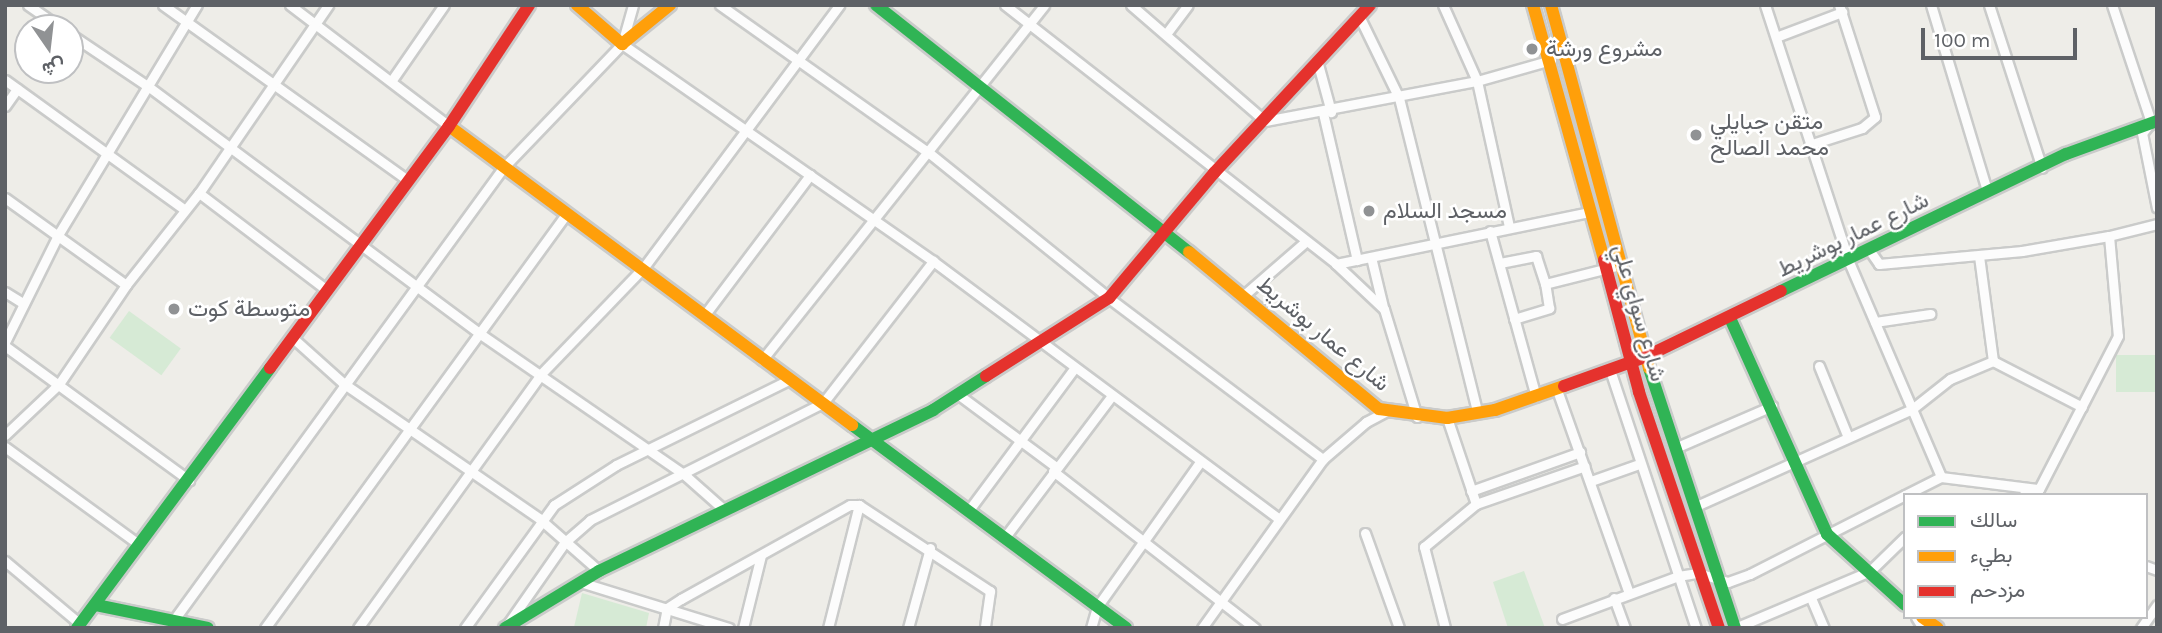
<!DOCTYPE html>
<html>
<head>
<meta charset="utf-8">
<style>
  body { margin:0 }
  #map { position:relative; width:2162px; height:633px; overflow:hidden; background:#eeede8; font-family:Karla,Vazirmatn,sans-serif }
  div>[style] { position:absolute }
  .green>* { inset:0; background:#d6ead5; transform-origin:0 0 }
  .roads { filter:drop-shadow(2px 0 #cacbca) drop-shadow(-2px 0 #cacbca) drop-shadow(0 2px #cacbca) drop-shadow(0 -2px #cacbca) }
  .street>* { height:9px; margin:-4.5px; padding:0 4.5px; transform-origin:4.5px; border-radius:4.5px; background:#fcfcfc }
  .fast>* { height:12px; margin:-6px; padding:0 6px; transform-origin:6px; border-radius:6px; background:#30b455 }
  .slow>* { height:12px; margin:-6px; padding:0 6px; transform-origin:6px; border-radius:6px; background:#ff9f0a }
  .jam>* { height:12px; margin:-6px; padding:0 6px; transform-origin:6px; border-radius:6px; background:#e5322d }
  .dots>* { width:19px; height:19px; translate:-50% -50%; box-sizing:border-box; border:4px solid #fff; border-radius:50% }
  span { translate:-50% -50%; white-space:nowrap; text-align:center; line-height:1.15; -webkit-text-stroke:5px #fff; paint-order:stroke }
  .poi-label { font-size:23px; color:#5e6166 }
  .left { translate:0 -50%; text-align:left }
  .street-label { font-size:23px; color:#5e6166 }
  .frame { position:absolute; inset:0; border:7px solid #5e6166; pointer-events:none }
  .legend { position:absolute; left:1903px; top:493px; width:245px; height:126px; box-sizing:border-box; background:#fff; border:2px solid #bfc0c2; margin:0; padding:9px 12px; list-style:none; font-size:21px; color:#5e6166 }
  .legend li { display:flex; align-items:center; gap:14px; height:35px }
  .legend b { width:35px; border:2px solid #bfc0c2 }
  .north { position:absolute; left:14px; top:14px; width:70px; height:70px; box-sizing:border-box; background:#fff; border:2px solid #bfc0c2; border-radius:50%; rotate:166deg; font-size:19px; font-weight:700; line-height:28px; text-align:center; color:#5e6166 }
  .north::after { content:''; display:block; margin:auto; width:24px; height:32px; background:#909294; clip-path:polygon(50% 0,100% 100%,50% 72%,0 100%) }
  .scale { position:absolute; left:1921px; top:28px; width:156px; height:32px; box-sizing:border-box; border:4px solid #5e6166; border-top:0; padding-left:9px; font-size:21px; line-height:24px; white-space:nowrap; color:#5e6166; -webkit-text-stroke:5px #fff; paint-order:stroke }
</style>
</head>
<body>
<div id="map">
  <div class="green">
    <i style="left:129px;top:311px;width:64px;height:33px;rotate:36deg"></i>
    <i style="left:2157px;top:355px;width:37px;height:41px;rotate:90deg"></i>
    <i style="clip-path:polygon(1524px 571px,1545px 628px,1508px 628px,1493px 582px)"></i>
    <i style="clip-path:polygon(582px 593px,649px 613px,646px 628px,574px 627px)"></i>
  </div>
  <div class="roads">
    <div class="street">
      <i style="left:28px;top:5px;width:40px;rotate:34.9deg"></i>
      <i style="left:163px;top:5px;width:300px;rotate:35.6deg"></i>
      <i style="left:290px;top:5px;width:200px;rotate:37.3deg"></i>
      <i style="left:720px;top:5px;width:255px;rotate:35.3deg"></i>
      <i style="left:928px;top:152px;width:233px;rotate:38.9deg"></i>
      <i style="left:1109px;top:298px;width:268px;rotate:37deg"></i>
      <i style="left:1005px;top:5px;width:420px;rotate:38deg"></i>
      <i style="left:1336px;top:264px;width:66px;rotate:43.2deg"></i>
      <i style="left:1384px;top:309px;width:113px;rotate:73deg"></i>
      <i style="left:1131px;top:5px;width:177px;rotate:40.9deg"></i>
      <i style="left:1265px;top:121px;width:216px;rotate:-10.7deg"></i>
      <i style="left:1477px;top:81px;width:77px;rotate:-15.8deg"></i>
      <i style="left:1443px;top:5px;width:83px;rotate:65.9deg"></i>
      <i style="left:1477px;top:81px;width:149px;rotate:77.6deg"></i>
      <i style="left:1765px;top:5px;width:270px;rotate:71.9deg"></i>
      <i style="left:1849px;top:262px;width:234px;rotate:66.8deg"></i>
      <i style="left:1931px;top:5px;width:194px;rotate:73.2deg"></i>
      <i style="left:1989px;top:5px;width:171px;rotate:72deg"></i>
      <i style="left:2112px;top:5px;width:123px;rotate:71.6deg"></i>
      <i style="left:2151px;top:122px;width:14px;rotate:129deg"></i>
      <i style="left:2142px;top:133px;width:76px;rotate:78.7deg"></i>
      <i style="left:1360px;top:18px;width:89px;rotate:64deg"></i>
      <i style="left:1399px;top:98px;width:324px;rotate:76deg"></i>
      <i style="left:70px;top:34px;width:95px;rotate:33.9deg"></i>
      <i style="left:149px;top:87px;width:412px;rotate:36.7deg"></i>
      <i style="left:479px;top:333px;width:252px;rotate:34.6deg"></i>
      <i style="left:686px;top:476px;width:48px;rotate:41.6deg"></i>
      <i style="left:1166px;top:34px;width:36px;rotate:-53deg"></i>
      <i style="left:1776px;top:37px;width:71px;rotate:-20.7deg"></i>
      <i style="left:622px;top:44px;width:379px;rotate:34.9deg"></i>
      <i style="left:933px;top:261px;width:430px;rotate:36.7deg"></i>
      <i style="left:1318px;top:64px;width:50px;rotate:74.8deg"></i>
      <i style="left:5px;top:80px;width:221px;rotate:35.8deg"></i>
      <i style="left:392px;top:80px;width:91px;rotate:-55.3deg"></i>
      <i style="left:5px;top:106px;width:21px;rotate:-55deg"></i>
      <i style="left:1323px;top:113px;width:151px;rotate:77deg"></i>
      <i style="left:1809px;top:145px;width:56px;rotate:-17.8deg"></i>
      <i style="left:1862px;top:128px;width:17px;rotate:-40deg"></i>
      <i style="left:1875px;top:117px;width:118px;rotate:-107.8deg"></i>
      <i style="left:199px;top:193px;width:161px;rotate:37.2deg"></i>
      <i style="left:5px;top:198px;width:149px;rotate:35.7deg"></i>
      <i style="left:1490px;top:231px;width:172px;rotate:74.5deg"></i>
      <i style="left:2109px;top:236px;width:49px;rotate:-14deg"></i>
      <i style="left:1870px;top:251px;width:16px;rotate:55deg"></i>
      <i style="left:1879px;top:264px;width:144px;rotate:-5.2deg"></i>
      <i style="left:2022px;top:251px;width:88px;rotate:-9.8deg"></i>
      <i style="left:2109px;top:236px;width:100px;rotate:84.9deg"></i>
      <i style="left:2118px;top:336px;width:172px;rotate:117.3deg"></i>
      <i style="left:2039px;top:489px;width:17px;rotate:159deg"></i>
      <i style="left:1979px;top:256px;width:106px;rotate:82.4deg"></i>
      <i style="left:1371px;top:257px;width:51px;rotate:76.5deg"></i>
      <i style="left:1500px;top:263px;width:37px;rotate:-11deg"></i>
      <i style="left:1536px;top:256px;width:29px;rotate:72deg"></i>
      <i style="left:1545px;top:284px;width:77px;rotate:-14.2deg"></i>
      <i style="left:1336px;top:264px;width:258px;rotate:-11.6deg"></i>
      <i style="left:5px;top:292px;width:22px;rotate:32deg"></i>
      <i style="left:1244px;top:295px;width:79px;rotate:-40.9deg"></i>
      <i style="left:706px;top:313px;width:173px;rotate:-53deg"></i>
      <i style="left:1514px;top:319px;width:37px;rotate:-17deg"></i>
      <i style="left:1549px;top:308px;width:24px;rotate:-99deg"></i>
      <i style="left:1875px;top:322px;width:56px;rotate:-8.3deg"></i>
      <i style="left:294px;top:339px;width:66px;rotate:41.9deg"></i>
      <i style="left:343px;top:383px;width:239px;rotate:34.6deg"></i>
      <i style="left:540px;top:519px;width:79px;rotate:41.4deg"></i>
      <i style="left:5px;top:342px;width:119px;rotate:-63.6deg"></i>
      <i style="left:58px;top:235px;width:269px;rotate:-58.9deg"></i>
      <i style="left:5px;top:346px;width:228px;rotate:36.1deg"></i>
      <i style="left:762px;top:360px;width:453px;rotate:-51.5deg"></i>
      <i style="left:1819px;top:366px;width:74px;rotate:67.9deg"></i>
      <i style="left:1610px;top:370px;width:272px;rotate:71.6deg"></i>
      <i style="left:1557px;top:390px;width:215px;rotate:70.5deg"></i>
      <i style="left:959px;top:395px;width:121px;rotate:36.6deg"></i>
      <i style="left:5px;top:435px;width:74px;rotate:-43.4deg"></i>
      <i style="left:59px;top:384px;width:120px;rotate:-55.9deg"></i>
      <i style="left:126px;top:285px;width:117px;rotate:-51.6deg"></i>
      <i style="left:199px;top:193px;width:228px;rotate:-55.5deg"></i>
      <i style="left:5px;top:447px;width:163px;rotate:36deg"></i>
      <i style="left:1675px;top:448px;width:106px;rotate:-23.4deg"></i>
      <i style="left:1053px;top:471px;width:256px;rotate:37.9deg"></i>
      <i style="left:1591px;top:481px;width:51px;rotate:-19.5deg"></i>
      <i style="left:1471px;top:491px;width:116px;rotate:-19.7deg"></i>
      <i style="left:1905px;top:495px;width:40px;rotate:-26.6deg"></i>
      <i style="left:1941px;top:477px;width:97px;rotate:7.1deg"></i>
      <i style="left:1476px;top:504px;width:115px;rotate:-19.2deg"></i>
      <i style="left:1694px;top:507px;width:239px;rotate:-24.2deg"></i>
      <i style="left:1912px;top:409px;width:48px;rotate:-38.3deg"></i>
      <i style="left:1950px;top:379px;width:47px;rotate:-22.7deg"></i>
      <i style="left:1993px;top:361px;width:100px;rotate:27.3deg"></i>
      <i style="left:969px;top:510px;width:174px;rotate:-53.4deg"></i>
      <i style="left:1365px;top:533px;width:101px;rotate:70.3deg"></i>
      <i style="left:1005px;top:537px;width:176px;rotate:-52.9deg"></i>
      <i style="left:5px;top:561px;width:98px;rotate:40deg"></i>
      <i style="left:2146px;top:566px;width:12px;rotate:20deg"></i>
      <i style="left:580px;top:582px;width:156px;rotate:17.2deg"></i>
      <i style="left:1614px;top:598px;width:32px;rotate:70deg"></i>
      <i style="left:1811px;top:598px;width:33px;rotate:67deg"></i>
      <i style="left:1916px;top:617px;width:13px;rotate:58deg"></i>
      <i style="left:1562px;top:619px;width:124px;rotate:-20.3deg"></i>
      <i style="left:1678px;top:576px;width:20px;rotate:-9deg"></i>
      <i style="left:1698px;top:573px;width:31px;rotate:17deg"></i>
      <i style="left:1728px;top:582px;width:23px;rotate:-20deg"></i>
      <i style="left:1750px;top:574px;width:174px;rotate:-27deg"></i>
      <i style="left:173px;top:621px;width:560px;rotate:-53.93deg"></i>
      <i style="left:503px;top:168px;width:172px;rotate:-46.2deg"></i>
      <i style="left:622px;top:44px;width:41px;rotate:-74.2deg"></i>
      <i style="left:265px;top:628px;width:513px;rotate:-53.96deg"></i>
      <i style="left:358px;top:628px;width:313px;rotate:-54.2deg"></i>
      <i style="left:541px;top:374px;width:149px;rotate:-46.1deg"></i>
      <i style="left:644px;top:267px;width:327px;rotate:-53.3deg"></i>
      <i style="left:465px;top:628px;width:152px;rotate:-54.1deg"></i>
      <i style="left:554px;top:505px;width:74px;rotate:-32.8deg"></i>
      <i style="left:616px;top:465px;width:193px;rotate:-26.2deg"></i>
      <i style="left:505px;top:628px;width:105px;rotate:-55.1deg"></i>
      <i style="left:565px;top:542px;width:33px;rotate:-41deg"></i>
      <i style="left:590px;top:520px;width:261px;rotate:-26.7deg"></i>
      <i style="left:823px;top:403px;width:180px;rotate:-52.2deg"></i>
      <i style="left:663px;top:628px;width:20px;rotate:-79deg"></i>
      <i style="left:667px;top:608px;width:17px;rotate:-33deg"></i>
      <i style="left:681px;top:599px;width:193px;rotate:-29.1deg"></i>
      <i style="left:850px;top:505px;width:9px"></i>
      <i style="left:859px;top:505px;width:157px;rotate:33.3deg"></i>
      <i style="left:990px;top:591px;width:37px;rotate:98deg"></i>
      <i style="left:743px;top:628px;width:75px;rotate:-76.1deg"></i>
      <i style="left:828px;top:628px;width:127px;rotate:-75.9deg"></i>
      <i style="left:908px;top:628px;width:83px;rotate:-74.6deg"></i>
      <i style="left:1091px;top:628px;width:22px;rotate:-74deg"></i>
      <i style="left:1097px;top:607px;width:178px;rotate:-54.6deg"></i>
      <i style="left:1202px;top:628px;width:208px;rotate:-54.4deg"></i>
      <i style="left:1323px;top:459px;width:57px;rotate:-40.7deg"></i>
      <i style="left:1366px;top:422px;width:24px;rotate:-28deg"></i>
      <i style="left:1445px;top:628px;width:84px;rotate:-104.5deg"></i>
      <i style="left:1424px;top:547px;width:67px;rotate:-39.6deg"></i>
      <i style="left:1476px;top:504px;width:91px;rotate:-108.6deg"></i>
      <i style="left:1735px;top:628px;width:147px;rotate:-22.9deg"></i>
      <i style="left:1870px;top:571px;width:49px;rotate:-44.2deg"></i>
      <i style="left:2141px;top:628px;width:28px;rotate:-55deg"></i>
    </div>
    <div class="fast">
      <i style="left:876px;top:5px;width:399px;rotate:38.3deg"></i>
      <i style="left:1781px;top:291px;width:316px;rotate:-25.7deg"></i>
      <i style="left:2066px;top:154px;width:97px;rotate:-19.9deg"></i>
      <i style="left:1730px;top:318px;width:237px;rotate:65.8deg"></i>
      <i style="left:1827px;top:534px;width:105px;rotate:42.3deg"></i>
      <i style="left:1649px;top:368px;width:274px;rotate:71.7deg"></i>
      <i style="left:852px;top:425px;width:341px;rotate:36.5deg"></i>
      <i style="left:96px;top:605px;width:114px;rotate:11.6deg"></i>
      <i style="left:77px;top:628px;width:324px;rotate:-53.4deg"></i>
      <i style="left:505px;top:628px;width:110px;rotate:-31.2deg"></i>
      <i style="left:599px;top:571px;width:371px;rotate:-25.7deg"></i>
      <i style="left:933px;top:410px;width:63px;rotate:-32.7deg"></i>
    </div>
    <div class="slow">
      <i style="left:577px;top:5px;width:60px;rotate:40.9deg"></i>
      <i style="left:622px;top:44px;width:62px;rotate:-39.1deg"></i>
      <i style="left:1533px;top:5px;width:265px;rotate:74.4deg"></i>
      <i style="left:1551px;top:5px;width:376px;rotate:74.9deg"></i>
      <i style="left:449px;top:126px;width:502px;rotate:36.57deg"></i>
      <i style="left:1189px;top:252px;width:246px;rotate:39.6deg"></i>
      <i style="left:1379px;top:409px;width:69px;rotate:7.5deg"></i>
      <i style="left:1447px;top:418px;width:49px;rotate:-9.5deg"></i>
      <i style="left:1495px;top:410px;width:73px;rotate:-19.2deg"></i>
      <i style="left:1922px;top:617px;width:19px;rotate:35deg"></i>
    </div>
    <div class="jam">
      <i style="left:1604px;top:260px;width:137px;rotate:75.1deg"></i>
      <i style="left:1639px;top:392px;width:249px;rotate:71.3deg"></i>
      <i style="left:270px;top:368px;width:301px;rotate:-53.5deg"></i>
      <i style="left:449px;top:126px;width:145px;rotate:-56.5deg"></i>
      <i style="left:986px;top:376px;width:146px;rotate:-32.4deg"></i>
      <i style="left:1109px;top:298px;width:163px;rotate:-50deg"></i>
      <i style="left:1214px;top:173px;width:229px;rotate:-47.1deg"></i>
      <i style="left:1564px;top:386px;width:86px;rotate:-19.7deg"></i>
      <i style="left:1645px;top:357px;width:151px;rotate:-25.9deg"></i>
    </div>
  </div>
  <div class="dots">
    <i style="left:1532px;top:49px;background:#909294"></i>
    <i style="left:1696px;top:135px;background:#909294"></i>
    <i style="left:1369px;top:211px;background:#909294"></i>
    <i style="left:174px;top:309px;background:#909294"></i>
  </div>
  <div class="poi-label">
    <span class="left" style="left:1546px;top:49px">مشروع ورشة</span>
    <span class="left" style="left:1710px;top:135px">متقن جبايلي<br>محمد الصالح</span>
    <span class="left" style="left:1383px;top:211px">مسجد السلام</span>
    <span class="left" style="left:188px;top:309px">متوسطة كوت</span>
  </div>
  <div class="street-label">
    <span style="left:1853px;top:235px;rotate:-26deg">شارع عمار بوشريط</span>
    <span style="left:1639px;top:313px;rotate:74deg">شارع سواي علي</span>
    <span style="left:1323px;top:334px;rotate:40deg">شارع عمار بوشريط</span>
  </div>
  <div class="frame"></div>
  <ul class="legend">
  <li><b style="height:9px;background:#30b455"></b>سالك</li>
  <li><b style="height:9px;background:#ff9f0a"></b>بطيء</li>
  <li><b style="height:9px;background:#e5322d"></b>مزدحم</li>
  </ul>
  <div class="north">ش</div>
  <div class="scale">100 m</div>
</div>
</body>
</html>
